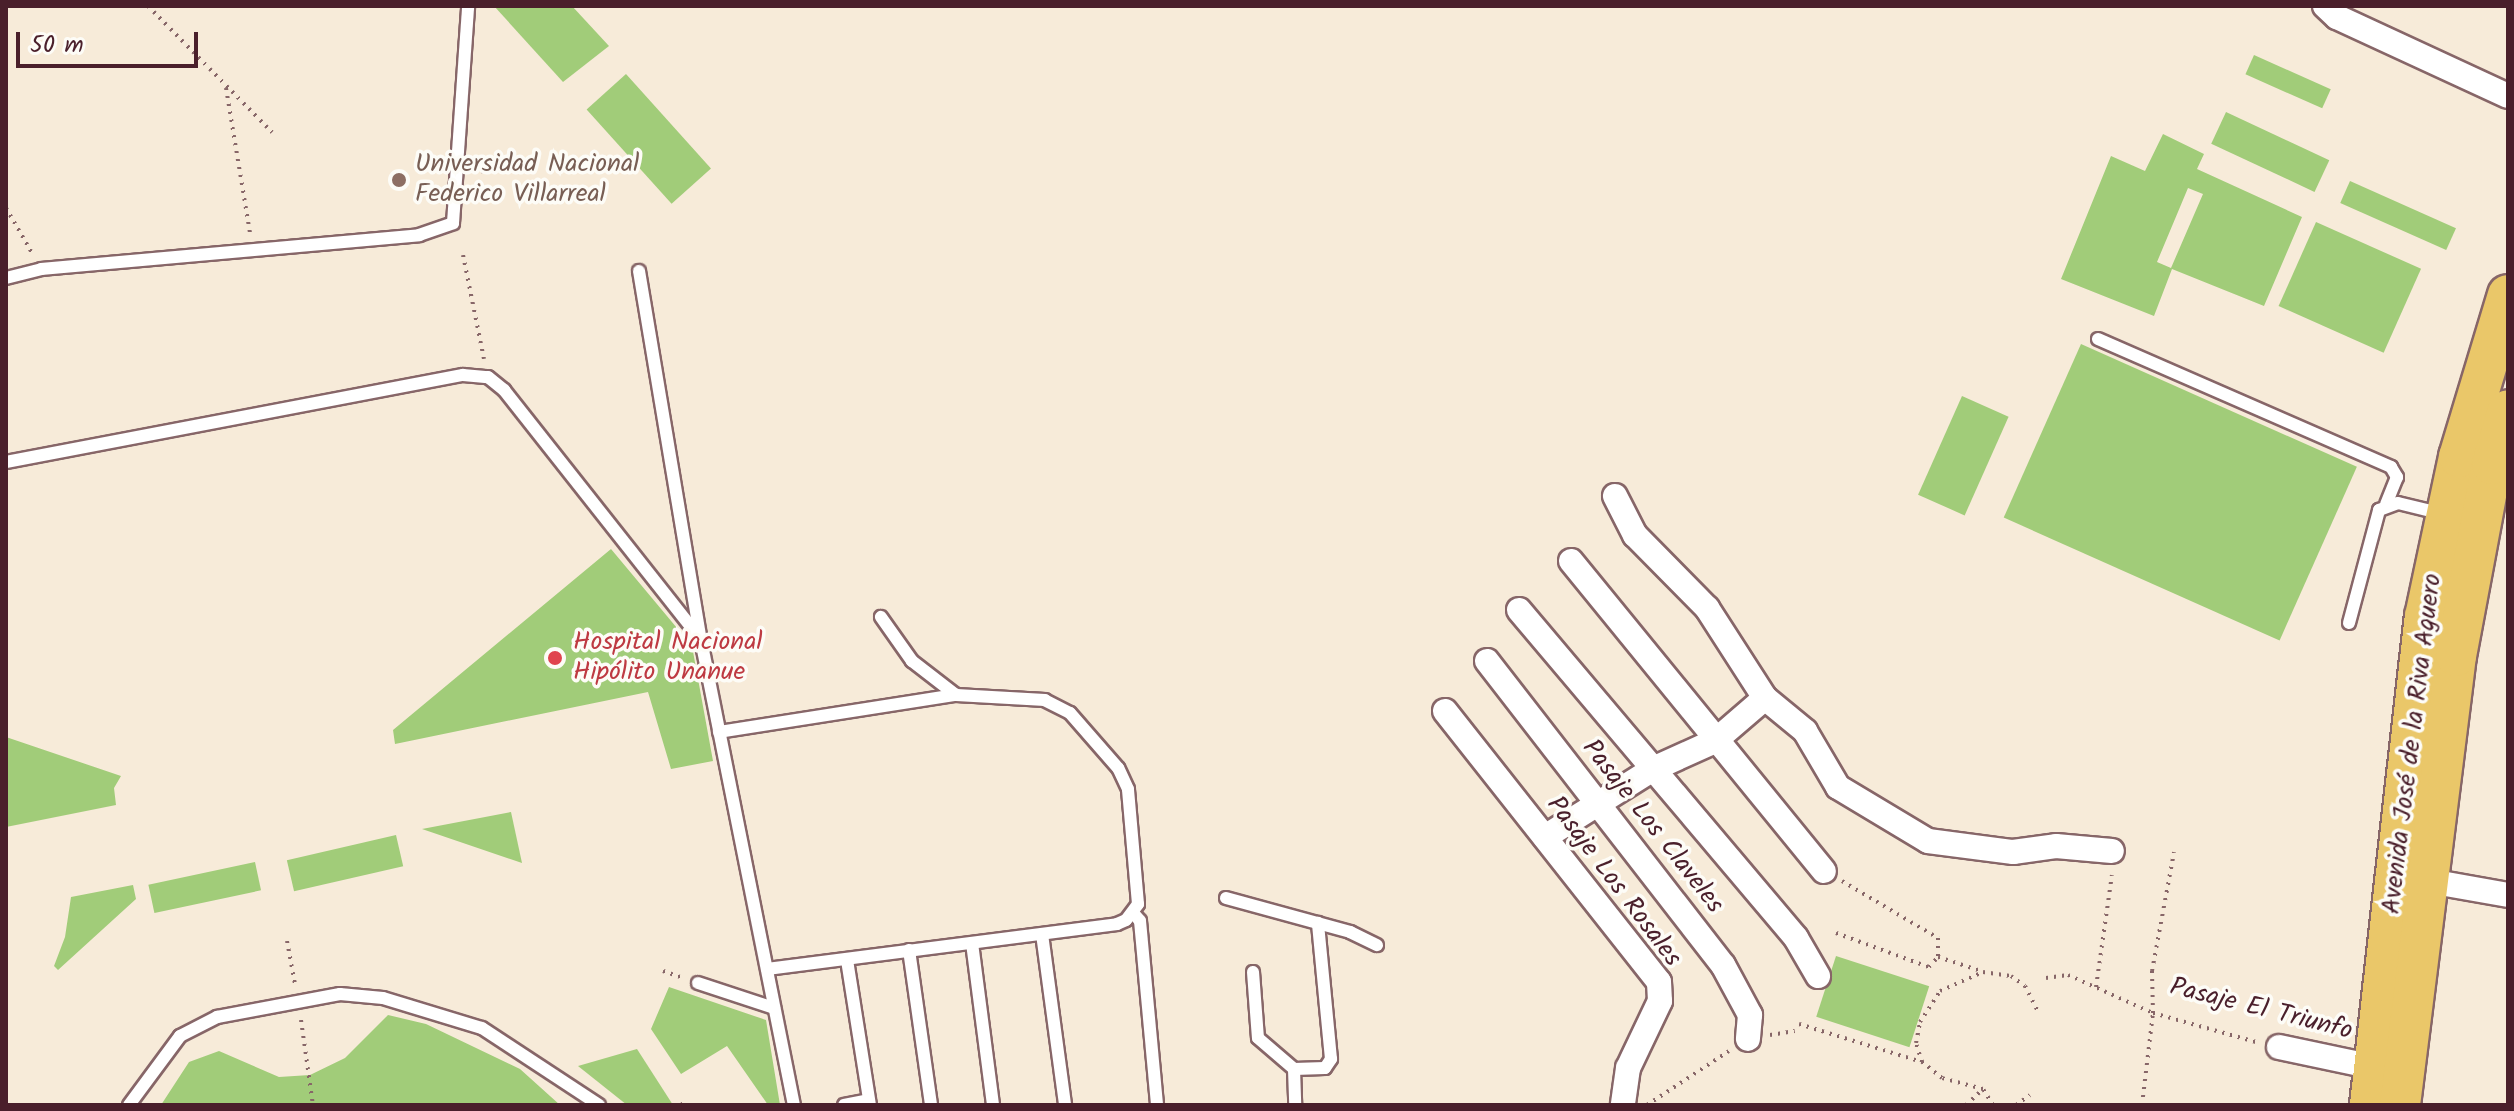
<!DOCTYPE html>
<html>
<head>
<meta charset="utf-8">
<style>
  body { margin:0 }
  #map { position:relative; width:2514px; height:1111px; overflow:hidden; background:#f7ebd9; font-family:Kalam,sans-serif }
  div>[style] { position:absolute }
  .green>* { inset:0; background:#a1cc79; transform-origin:0 0 }
  .path>* { height:4px; margin-top:-2px; transform-origin:0; background:repeating-linear-gradient(90deg,#876668 0 2px,transparent 0 8px) }
  .roads { filter:drop-shadow(2px 0 #876668) drop-shadow(-2px 0 #876668) drop-shadow(0 2px #876668) drop-shadow(0 -2px #876668) }
  .lane>* { height:12px; margin:-6px; padding:0 6px; transform-origin:6px; border-radius:6px; background:#fff }
  .street>* { height:24px; margin:-12px; padding:0 12px; transform-origin:12px; border-radius:12px; background:#fff }
  .primary>* { height:40px; margin:-20px; padding:0 20px; transform-origin:20px; border-radius:20px; background:#eac769 }
  .dots>* { width:22px; height:22px; translate:-50% -50%; box-sizing:border-box; border:4px solid #fdfcf7; border-radius:50% }
  span { translate:-50% -50%; white-space:nowrap; text-align:center; line-height:1.15; -webkit-text-stroke:7px #fdfcf7; paint-order:stroke }
  .education-label { font-size:26px; color:#785e54 }
  .left { translate:0 -50%; text-align:left }
  .health-label { font-size:26px; color:#be3a42 }
  .street-label { font-size:26px; color:#4a1f2b }
  .frame { position:absolute; inset:0; border:8px solid #4a1f2b; pointer-events:none }
  .scale { position:absolute; left:16px; top:32px; width:182px; height:36px; box-sizing:border-box; border:4px solid #4a1f2b; border-top:0; padding-left:10px; font-size:24px; line-height:28px; white-space:nowrap; color:#4a1f2b; -webkit-text-stroke:6px #fdfcf7; paint-order:stroke }
</style>
</head>
<body>
<div id="map">
  <div class="green">
    <i style="clip-path:polygon(494px 6px,572px 6px,609px 46px,563px 82px)"></i>
    <i style="left:2254px;top:55px;width:84px;height:21px;rotate:24deg"></i>
    <i style="left:626px;top:74px;width:127px;height:53px;rotate:48deg"></i>
    <i style="left:2226px;top:112px;width:114px;height:35px;rotate:25deg"></i>
    <i style="clip-path:polygon(evenodd,2163px 134px,2204px 154px,2197px 169px,2302px 217px,2264px 306px,2172px 269px,2154px 316px,2061px 279px,2111px 156px,2145px 171px,2163px 134px,2188px 188px,2203px 194px,2171px 268px,2157px 262px,2188px 188px)"></i>
    <i style="left:2350px;top:181px;width:116px;height:24px;rotate:24deg"></i>
    <i style="left:2316px;top:222px;width:115px;height:92px;rotate:24deg"></i>
    <i style="left:2081px;top:344px;width:302px;height:190px;rotate:24deg"></i>
    <i style="left:1962px;top:396px;width:51px;height:108px;rotate:24deg"></i>
    <i style="clip-path:polygon(611px 549px,692px 646px,713px 761px,671px 769px,648px 692px,395px 744px,393px 730px)"></i>
    <i style="clip-path:polygon(6px 737px,121px 776px,114px 788px,116px 805px,6px 827px)"></i>
    <i style="clip-path:polygon(511px 812px,522px 863px,422px 829px)"></i>
    <i style="left:396px;top:835px;width:32px;height:112px;rotate:77deg"></i>
    <i style="left:255px;top:862px;width:29px;height:109px;rotate:78deg"></i>
    <i style="clip-path:polygon(133px 885px,136px 899px,58px 970px,54px 966px,65px 937px,71px 897px)"></i>
    <i style="left:1836px;top:956px;width:98px;height:64px;rotate:18deg"></i>
    <i style="clip-path:polygon(669px 987px,766px 1020px,780px 1105px,768px 1105px,727px 1046px,681px 1074px,651px 1029px)"></i>
    <i style="clip-path:polygon(388px 1015px,426px 1024px,520px 1069px,560px 1105px,161px 1105px,189px 1062px,219px 1051px,279px 1077px,310px 1075px,345px 1058px)"></i>
    <i style="clip-path:polygon(637px 1049px,673px 1105px,627px 1105px,578px 1066px)"></i>
  </div>
  <div class="path">
    <i style="left:148px;top:6px;width:177px;rotate:45.5deg"></i>
    <i style="left:226px;top:88px;width:147px;rotate:80.6deg"></i>
    <i style="left:473px;top:172px;width:62px;rotate:-5.5deg"></i>
    <i style="left:6px;top:208px;width:52px;rotate:60deg"></i>
    <i style="left:463px;top:255px;width:106px;rotate:78.6deg"></i>
    <i style="left:1842px;top:881px;width:112px;rotate:30.7deg"></i>
    <i style="left:1938px;top:938px;width:19px;rotate:90deg"></i>
    <i style="left:1938px;top:957px;width:45px;rotate:18deg"></i>
    <i style="left:1836px;top:933px;width:99px;rotate:20.1deg"></i>
    <i style="left:1929px;top:967px;width:13px;rotate:-48deg"></i>
    <i style="left:287px;top:941px;width:44px;rotate:79.5deg"></i>
    <i style="left:663px;top:971px;width:21px;rotate:19deg"></i>
    <i style="left:2046px;top:978px;width:22px;rotate:-8deg"></i>
    <i style="left:2068px;top:975px;width:93px;rotate:24.1deg"></i>
    <i style="left:2153px;top:1013px;width:107px;rotate:15.7deg"></i>
    <i style="left:2096px;top:987px;width:113px;rotate:-81.9deg"></i>
    <i style="left:301px;top:1020px;width:86px;rotate:82deg"></i>
    <i style="left:1799px;top:1024px;width:129px;rotate:17.2deg"></i>
    <i style="left:1770px;top:1035px;width:25px;rotate:-9deg"></i>
    <i style="left:681px;top:1105px;width:4px;rotate:-34deg"></i>
    <i style="left:1647px;top:1105px;width:98px;rotate:-33.4deg"></i>
    <i style="left:1966px;top:1105px;width:23px;rotate:-43deg"></i>
    <i style="left:1993px;top:1105px;width:19px;rotate:-122deg"></i>
    <i style="left:1983px;top:1089px;width:42px;rotate:-165deg"></i>
    <i style="left:1942px;top:1078px;width:26px;rotate:-141deg"></i>
    <i style="left:1922px;top:1062px;width:20px;rotate:-108deg"></i>
    <i style="left:1916px;top:1043px;width:21px;rotate:-79deg"></i>
    <i style="left:1920px;top:1022px;width:37px;rotate:-57deg"></i>
    <i style="left:1940px;top:991px;width:47px;rotate:-23.8deg"></i>
    <i style="left:1983px;top:972px;width:28px;rotate:8deg"></i>
    <i style="left:2011px;top:976px;width:17px;rotate:36deg"></i>
    <i style="left:2025px;top:986px;width:31px;rotate:63deg"></i>
    <i style="left:2016px;top:1105px;width:17px;rotate:-36deg"></i>
    <i style="left:2142px;top:1105px;width:93px;rotate:-83.2deg"></i>
    <i style="left:2153px;top:1013px;width:42px;rotate:-91.4deg"></i>
    <i style="left:2152px;top:971px;width:121px;rotate:-79.5deg"></i>
  </div>
  <div class="roads">
    <div class="lane">
      <i style="left:639px;top:271px;width:374px;rotate:80.5deg"></i>
      <i style="left:701px;top:640px;width:474px;rotate:78.7deg"></i>
      <i style="left:6px;top:278px;width:36px;rotate:-14deg"></i>
      <i style="left:41px;top:269px;width:380px;rotate:-5.1deg"></i>
      <i style="left:419px;top:235px;width:36px;rotate:-19deg"></i>
      <i style="left:453px;top:223px;width:218px;rotate:-86deg"></i>
      <i style="left:2098px;top:339px;width:320px;rotate:23.6deg"></i>
      <i style="left:2391px;top:467px;width:12px;rotate:59deg"></i>
      <i style="left:2397px;top:477px;width:29px;rotate:112deg"></i>
      <i style="left:6px;top:462px;width:465px;rotate:-10.8deg"></i>
      <i style="left:463px;top:375px;width:25px;rotate:5deg"></i>
      <i style="left:488px;top:377px;width:21px;rotate:39deg"></i>
      <i style="left:504px;top:390px;width:315px;rotate:51.7deg"></i>
      <i style="left:2349px;top:623px;width:117px;rotate:-75.1deg"></i>
      <i style="left:2379px;top:510px;width:20px;rotate:-20deg"></i>
      <i style="left:2398px;top:503px;width:46px;rotate:13.7deg"></i>
      <i style="left:719px;top:732px;width:240px;rotate:-8.9deg"></i>
      <i style="left:1226px;top:898px;width:129px;rotate:15.3deg"></i>
      <i style="left:1350px;top:932px;width:30px;rotate:26deg"></i>
      <i style="left:1134px;top:914px;width:9px;rotate:49deg"></i>
      <i style="left:1140px;top:921px;width:185px;rotate:84.7deg"></i>
      <i style="left:1042px;top:934px;width:173px;rotate:82.3deg"></i>
      <i style="left:972px;top:943px;width:163px;rotate:82.6deg"></i>
      <i style="left:909px;top:950px;width:157px;rotate:81.9deg"></i>
      <i style="left:847px;top:960px;width:147px;rotate:81deg"></i>
      <i style="left:767px;top:969px;width:353px;rotate:-7.3deg"></i>
      <i style="left:1117px;top:924px;width:10px;rotate:-24deg"></i>
      <i style="left:1126px;top:920px;width:20px;rotate:-53deg"></i>
      <i style="left:1138px;top:904px;width:115px;rotate:-95deg"></i>
      <i style="left:1128px;top:789px;width:23px;rotate:-115deg"></i>
      <i style="left:1118px;top:768px;width:73px;rotate:-131.1deg"></i>
      <i style="left:1070px;top:713px;width:28px;rotate:-153deg"></i>
      <i style="left:1045px;top:700px;width:89px;rotate:-176.8deg"></i>
      <i style="left:956px;top:695px;width:56px;rotate:-142.3deg"></i>
      <i style="left:912px;top:661px;width:54px;rotate:-125.2deg"></i>
      <i style="left:1253px;top:972px;width:66px;rotate:85.7deg"></i>
      <i style="left:1258px;top:1038px;width:48px;rotate:40.7deg"></i>
      <i style="left:1294px;top:1069px;width:31px;rotate:-2deg"></i>
      <i style="left:1325px;top:1068px;width:11px;rotate:-56deg"></i>
      <i style="left:1331px;top:1059px;width:137px;rotate:-95.5deg"></i>
      <i style="left:698px;top:983px;width:80px;rotate:18.2deg"></i>
      <i style="left:1294px;top:1069px;width:36px;rotate:88deg"></i>
      <i style="left:129px;top:1105px;width:86px;rotate:-53.5deg"></i>
      <i style="left:180px;top:1036px;width:42px;rotate:-27.2deg"></i>
      <i style="left:217px;top:1017px;width:125px;rotate:-10.6deg"></i>
      <i style="left:340px;top:994px;width:43px;rotate:5.3deg"></i>
      <i style="left:383px;top:998px;width:103px;rotate:16.9deg"></i>
      <i style="left:482px;top:1028px;width:140px;rotate:33.3deg"></i>
      <i style="left:844px;top:1105px;width:25px;rotate:-11deg"></i>
    </div>
    <div class="street">
      <i style="left:2325px;top:6px;width:16px;rotate:43deg"></i>
      <i style="left:2337px;top:17px;width:188px;rotate:24.8deg"></i>
      <i style="left:1615px;top:496px;width:44px;rotate:62.9deg"></i>
      <i style="left:1635px;top:535px;width:103px;rotate:45.4deg"></i>
      <i style="left:1707px;top:608px;width:107px;rotate:57.2deg"></i>
      <i style="left:1765px;top:698px;width:52px;rotate:39.5deg"></i>
      <i style="left:1805px;top:731px;width:65px;rotate:59.5deg"></i>
      <i style="left:1838px;top:787px;width:105px;rotate:31deg"></i>
      <i style="left:1928px;top:841px;width:86px;rotate:7.4deg"></i>
      <i style="left:2013px;top:852px;width:43px;rotate:-7.9deg"></i>
      <i style="left:2056px;top:846px;width:56px;rotate:5.1deg"></i>
      <i style="left:1571px;top:561px;width:400px;rotate:50.8deg"></i>
      <i style="left:1519px;top:610px;width:429px;rotate:49.8deg"></i>
      <i style="left:1796px;top:938px;width:44px;rotate:59.9deg"></i>
      <i style="left:1487px;top:661px;width:385px;rotate:52.2deg"></i>
      <i style="left:1723px;top:965px;width:57px;rotate:61.6deg"></i>
      <i style="left:1750px;top:1015px;width:24px;rotate:95deg"></i>
      <i style="left:1445px;top:711px;width:345px;rotate:51.7deg"></i>
      <i style="left:1659px;top:982px;width:19px;rotate:87deg"></i>
      <i style="left:1660px;top:1001px;width:74px;rotate:115.5deg"></i>
      <i style="left:1628px;top:1068px;width:37px;rotate:98deg"></i>
      <i style="left:1545px;top:837px;width:128px;rotate:-32.2deg"></i>
      <i style="left:1653px;top:769px;width:68px;rotate:-24.3deg"></i>
      <i style="left:1715px;top:741px;width:66px;rotate:-40.7deg"></i>
      <i style="left:2429px;top:881px;width:80px;rotate:10deg"></i>
      <i style="left:2279px;top:1047px;width:97px;rotate:11.9deg"></i>
    </div>
    <div class="primary">
      <i style="left:2370px;top:1105px;width:491px;rotate:-83.6deg"></i>
      <i style="left:2425px;top:617px;width:164px;rotate:-78deg"></i>
      <i style="left:2459px;top:457px;width:169px;rotate:-73.2deg"></i>
      <i style="left:2400px;top:1105px;width:452px;rotate:-82.9deg"></i>
      <i style="left:2456px;top:656px;width:195px;rotate:-79.4deg"></i>
      <i style="left:2492px;top:464px;width:56px;rotate:-73.5deg"></i>
    </div>
  </div>
  <div class="dots">
    <i style="left:399px;top:180px;background:#8d6e63"></i>
    <i style="left:555px;top:658px;background:#e0444e"></i>
  </div>
  <div class="education-label">
    <span class="left" style="left:415px;top:180px">Universidad Nacional<br>Federico Villarreal</span>
  </div>
  <div class="health-label">
    <span class="left" style="left:573px;top:658px">Hospital Nacional<br>Hipólito Unanue</span>
  </div>
  <div class="street-label">
    <span style="left:2413px;top:744px;rotate:-83deg">Avenida José de la Riva Aguero</span>
    <span style="left:1652px;top:827px;rotate:52deg">Pasaje Los Claveles</span>
    <span style="left:1613px;top:882px;rotate:53deg">Pasaje Los Rosales</span>
    <span style="left:2261px;top:1010px;rotate:14deg">Pasaje El Triunfo</span>
  </div>
  <div class="frame"></div>
  <div class="scale">50 m</div>
</div>
</body>
</html>
